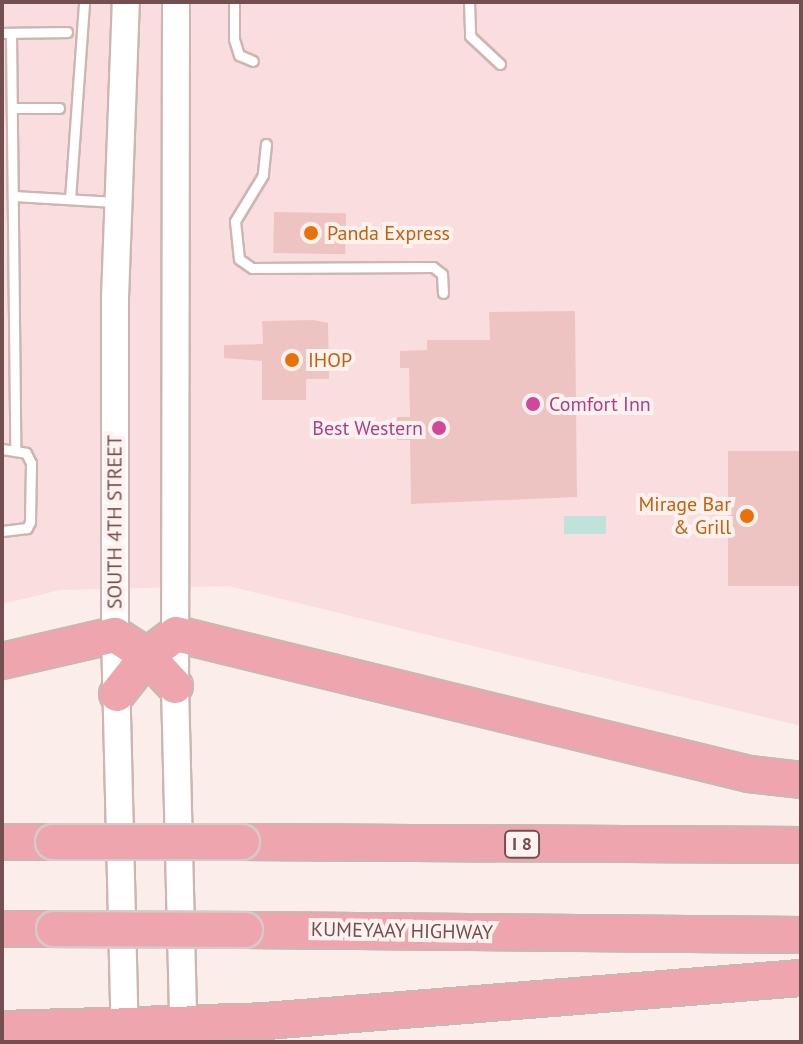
<!DOCTYPE html>
<html>
<head>
<meta charset="utf-8">
<style>
  body { margin:0 }
  #map { position:relative; width:803px; height:1044px; overflow:hidden; background:#fbede9; font-family:"PT Sans",sans-serif }
  div>[style] { position:absolute }
  .commercial>* { inset:0; background:#fadedf }
  .water>* { inset:0; background:#bfe3db; transform-origin:0 0 }
  .building>* { inset:0; background:#eec4c3; transform-origin:0 0 }
  .roads { filter:drop-shadow(2px 0 #ceb5b2) drop-shadow(-2px 0 #ceb5b2) drop-shadow(0 2px #ceb5b2) drop-shadow(0 -2px #ceb5b2) }
  .lane>* { height:9px; margin:-4.5px; padding:0 4.5px; transform-origin:4.5px; border-radius:4.5px; background:#fff }
  .secondary>* { height:26px; margin:-13px; padding:0 13px; transform-origin:13px; border-radius:13px; background:#fff }
  .highway>* { height:34px; margin:-17px; padding:0 17px; transform-origin:17px; border-radius:17px; background:#efa5ad }
  .bridges { filter:drop-shadow(2px 0 #d5caca) drop-shadow(-2px 0 #d5caca) drop-shadow(0 2px #d5caca) drop-shadow(0 -2px #d5caca) }
  .highway-bridge>* { height:34px; margin:-17px; padding:0 17px; transform-origin:17px; border-radius:17px; background:#efa5ad }
  .dots>* { width:22px; height:22px; translate:-50% -50%; box-sizing:border-box; border:4px solid #fdf2ef; border-radius:50% }
  span { translate:-50% -50%; white-space:nowrap; text-align:center; line-height:1.15; -webkit-text-stroke:8px #fdf2ef; paint-order:stroke }
  .shield-label span { padding:2px 6px; background:#fdf2ef; border:2px solid; border-radius:6px; -webkit-text-stroke-width:0 }
  .shield-label { font-size:18px; color:#734f4f; font-weight:700 }
  .food-label { font-size:20px; color:#c56008 }
  .left { translate:0 -50%; text-align:left }
  .right { translate:-100% -50%; text-align:right }
  .hotel-label { font-size:20px; color:#b23c85 }
  .street-label { font-size:20px; color:#734f4f }
  .frame { position:absolute; inset:0; border:4px solid #734f4f; pointer-events:none }
</style>
</head>
<body>
<div id="map">
  <div class="commercial">
    <i style="clip-path:polygon(2px 2px,801px 2px,801px 726px,228px 586px,60px 590px,2px 604px)"></i>
  </div>
  <div class="water">
    <i style="left:564px;top:516px;width:42px;height:18px"></i>
  </div>
  <div class="building">
    <i style="left:274px;top:212px;width:72px;height:41px;rotate:1deg"></i>
    <i style="clip-path:polygon(575px 311px,577px 497px,411px 504px,410px 440px,397px 440px,397px 417px,410px 417px,409px 368px,400px 368px,400px 351px,427px 350px,427px 340px,490px 340px,489px 312px)"></i>
    <i style="clip-path:polygon(314px 320px,328px 323px,329px 379px,306px 379px,306px 400px,262px 400px,262px 361px,224px 358px,224px 345px,263px 344px,262px 321px)"></i>
    <i style="left:728px;top:451px;width:73px;height:135px"></i>
  </div>
  <div class="roads">
    <div class="lane">
      <i style="left:234px;top:2px;width:37px;rotate:90deg"></i>
      <i style="left:234px;top:39px;width:17px;rotate:73deg"></i>
      <i style="left:239px;top:55px;width:15px;rotate:23deg"></i>
      <i style="left:469px;top:2px;width:34px;rotate:88deg"></i>
      <i style="left:470px;top:36px;width:41px;rotate:43deg"></i>
      <i style="left:2px;top:33px;width:65px;rotate:-0.9deg"></i>
      <i style="left:11px;top:33px;width:416px;rotate:89.4deg"></i>
      <i style="left:12px;top:108px;width:47px"></i>
      <i style="left:266px;top:144px;width:31px;rotate:96deg"></i>
      <i style="left:263px;top:175px;width:54px;rotate:121.3deg"></i>
      <i style="left:235px;top:221px;width:38px;rotate:84deg"></i>
      <i style="left:239px;top:259px;width:16px;rotate:35deg"></i>
      <i style="left:252px;top:268px;width:181px;rotate:-0.3deg"></i>
      <i style="left:433px;top:267px;width:11px;rotate:38deg"></i>
      <i style="left:442px;top:274px;width:19px;rotate:87deg"></i>
      <i style="left:14px;top:196px;width:101px;rotate:3.4deg"></i>
      <i style="left:70px;top:199px;width:197px;rotate:-85.9deg"></i>
      <i style="left:2px;top:449px;width:24px;rotate:9deg"></i>
      <i style="left:26px;top:453px;width:11px;rotate:63deg"></i>
      <i style="left:31px;top:463px;width:59px;rotate:91deg"></i>
      <i style="left:30px;top:522px;width:7px;rotate:117deg"></i>
      <i style="left:27px;top:528px;width:25px;rotate:173deg"></i>
    </div>
    <div class="secondary">
      <i style="left:176px;top:2px;width:684px;rotate:90.08deg"></i>
      <i style="left:175px;top:686px;width:356px;rotate:88.6deg"></i>
      <i style="left:125px;top:1042px;width:407px;rotate:-91.4deg"></i>
      <i style="left:115px;top:635px;width:337px;rotate:-90deg"></i>
      <i style="left:115px;top:298px;width:296px;rotate:-87.9deg"></i>
    </div>
    <div class="highway">
      <i style="left:2px;top:661px;width:116px;rotate:-13deg"></i>
      <i style="left:115px;top:635px;width:38px;rotate:33deg"></i>
      <i style="left:147px;top:656px;width:41px;rotate:47deg"></i>
      <i style="left:117px;top:694px;width:48px;rotate:-51.7deg"></i>
      <i style="left:147px;top:656px;width:36px;rotate:-37deg"></i>
      <i style="left:176px;top:634px;width:590px;rotate:13.73deg"></i>
      <i style="left:749px;top:774px;width:52px;rotate:6.6deg"></i>
      <i style="left:2px;top:842px;width:51px"></i>
      <i style="left:242px;top:842px;width:559px;rotate:0.31deg"></i>
      <i style="left:2px;top:929px;width:52px"></i>
      <i style="left:245px;top:930px;width:556px;rotate:0.52deg"></i>
      <i style="left:2px;top:1029px;width:264px;rotate:-1.7deg"></i>
      <i style="left:266px;top:1021px;width:537px;rotate:-4.6deg"></i>
    </div>
  </div>
  <div class="bridges">
    <div class="highway-bridge">
      <i style="left:53px;top:842px;width:189px"></i>
      <i style="left:54px;top:929px;width:191px;rotate:0.3deg"></i>
    </div>
  </div>
  <div class="dots">
    <i style="left:311px;top:233px;background:#e8710a"></i>
    <i style="left:292px;top:360px;background:#e8710a"></i>
    <i style="left:533px;top:404px;background:#d1479c"></i>
    <i style="left:439px;top:428px;background:#d1479c"></i>
    <i style="left:747px;top:516px;background:#e8710a"></i>
  </div>
  <div class="shield-label">
    <span style="left:522px;top:844px">I 8</span>
  </div>
  <div class="food-label">
    <span class="left" style="left:327px;top:233px">Panda Express</span>
    <span class="left" style="left:308px;top:360px">IHOP</span>
    <span class="right" style="left:731px;top:516px">Mirage Bar<br>&amp; Grill</span>
  </div>
  <div class="hotel-label">
    <span class="left" style="left:549px;top:404px">Comfort Inn</span>
    <span class="right" style="left:423px;top:428px">Best Western</span>
  </div>
  <div class="street-label">
    <span style="left:115px;top:522px;rotate:-90deg">SOUTH 4TH STREET</span>
    <span style="left:402px;top:931px;rotate:1deg">KUMEYAAY HIGHWAY</span>
  </div>
  <div class="frame"></div>
</div>
</body>
</html>
